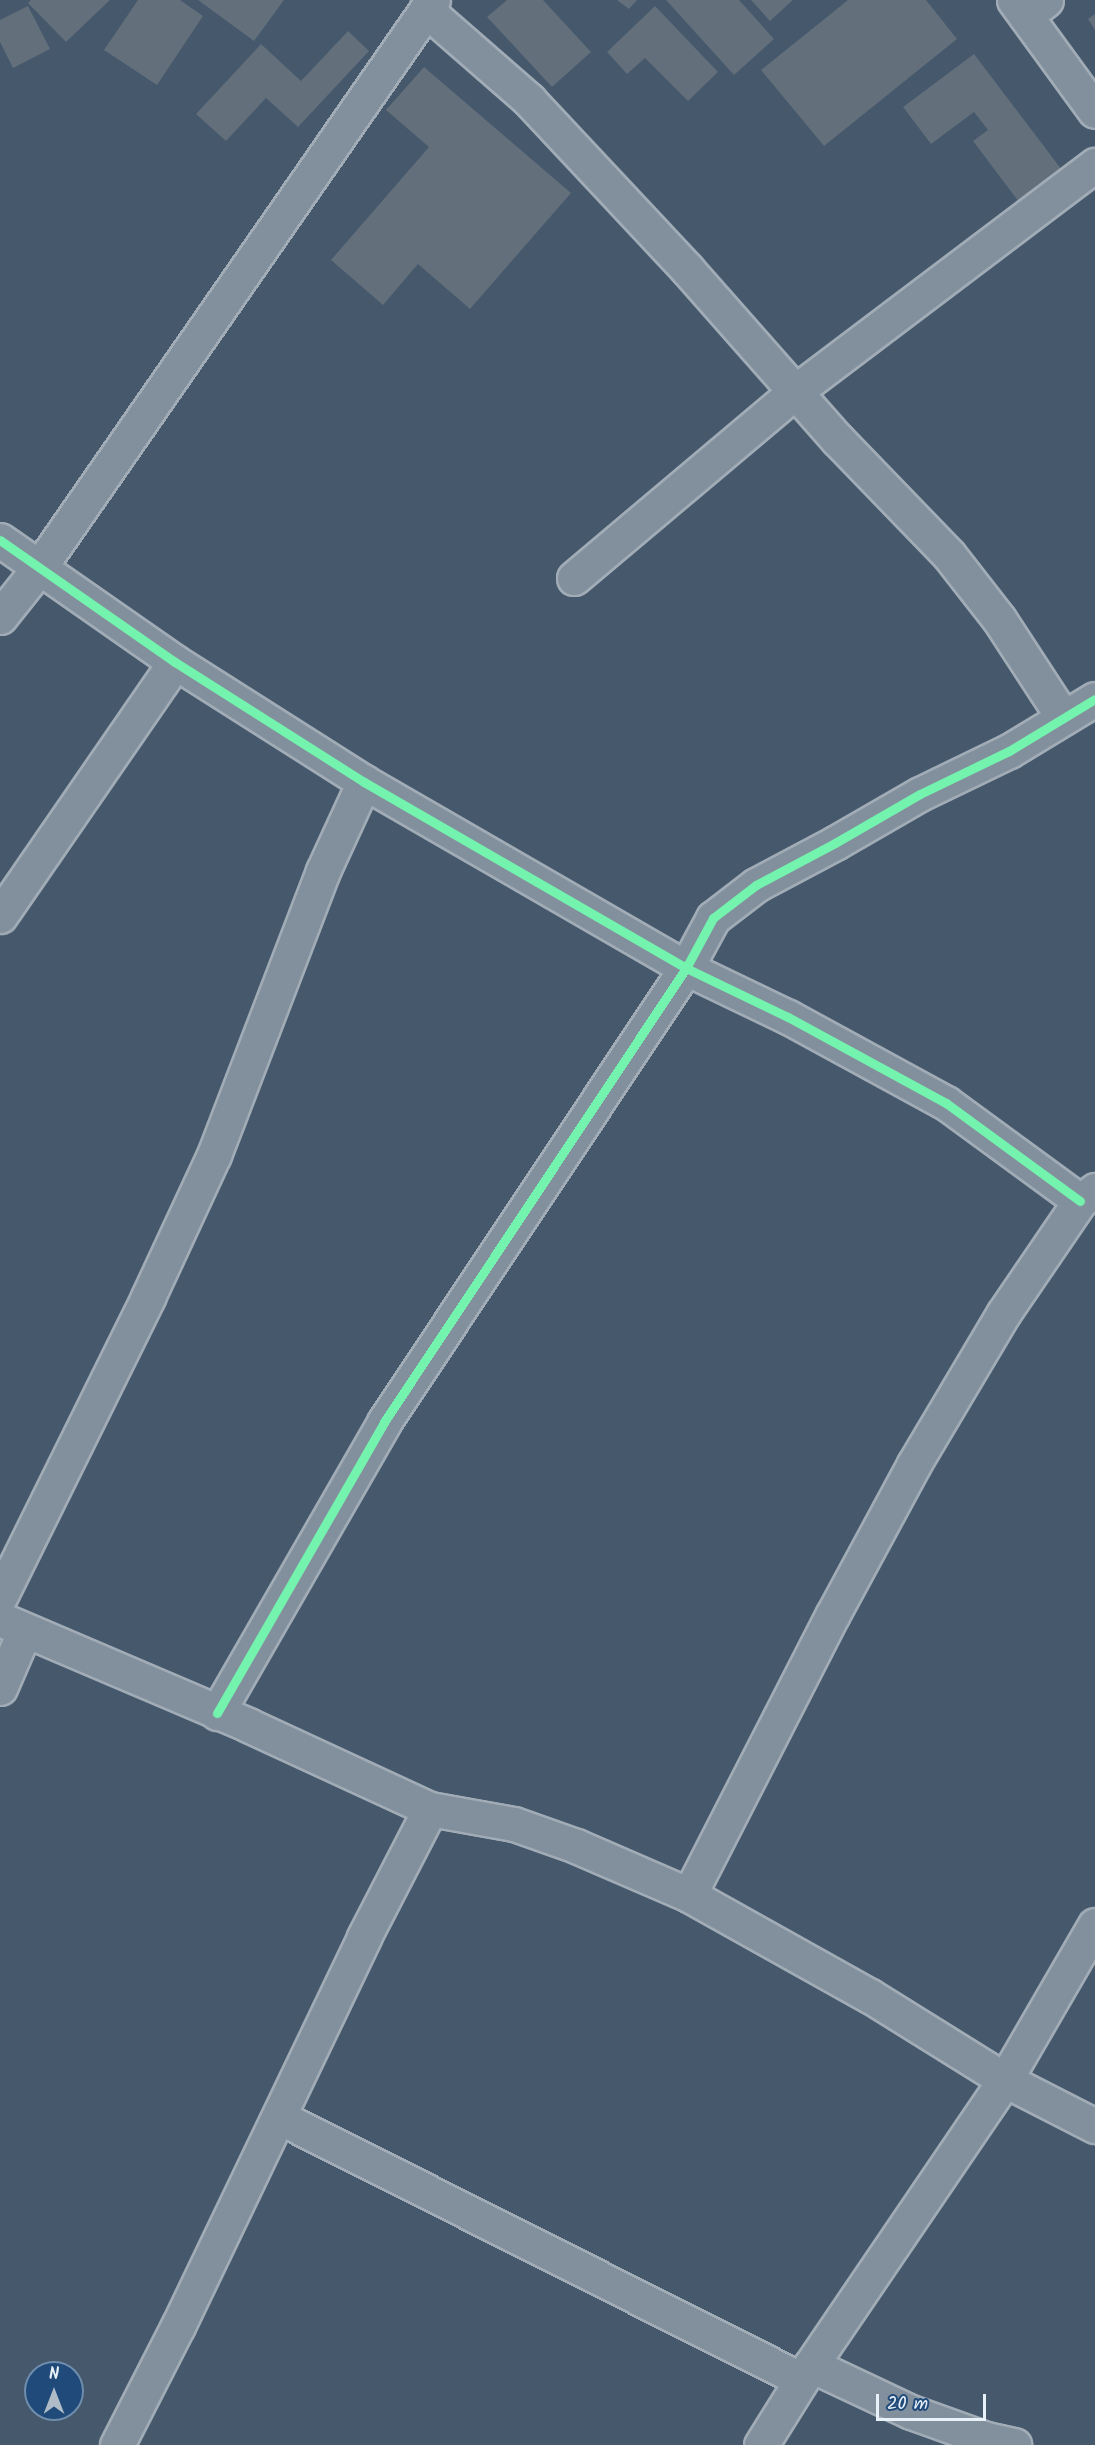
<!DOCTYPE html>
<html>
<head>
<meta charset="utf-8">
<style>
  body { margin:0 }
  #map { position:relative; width:1095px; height:2445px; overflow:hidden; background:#45586c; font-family:Kalam,sans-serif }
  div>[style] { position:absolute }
  .building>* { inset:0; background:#636f7b }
  .roads { filter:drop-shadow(2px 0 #a1acb6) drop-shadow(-2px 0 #a1acb6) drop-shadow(0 2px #a1acb6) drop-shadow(0 -2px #a1acb6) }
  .minor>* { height:33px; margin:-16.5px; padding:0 16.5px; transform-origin:16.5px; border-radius:16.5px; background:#828f9c }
  .secondary>* { height:33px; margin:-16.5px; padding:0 16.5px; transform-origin:16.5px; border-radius:16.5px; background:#828f9c }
  .cycleway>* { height:9px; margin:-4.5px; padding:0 4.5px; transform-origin:4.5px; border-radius:4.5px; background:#73f3ae }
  span { translate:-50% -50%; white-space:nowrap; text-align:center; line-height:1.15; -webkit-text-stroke:6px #1f4a7a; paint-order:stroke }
  .north { position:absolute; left:24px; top:2361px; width:60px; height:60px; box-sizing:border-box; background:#1f4a7a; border:2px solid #6f8dac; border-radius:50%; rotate:0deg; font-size:16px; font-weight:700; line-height:24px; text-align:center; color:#e8f1f8 }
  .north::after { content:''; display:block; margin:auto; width:21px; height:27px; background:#afbbc7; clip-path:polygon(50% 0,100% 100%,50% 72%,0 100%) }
  .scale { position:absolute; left:876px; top:2394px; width:110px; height:27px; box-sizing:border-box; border:3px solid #e8f1f8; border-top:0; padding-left:8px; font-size:18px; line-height:21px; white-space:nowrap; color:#e8f1f8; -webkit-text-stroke:4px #1f4a7a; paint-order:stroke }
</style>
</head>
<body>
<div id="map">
  <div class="building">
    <i style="clip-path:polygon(31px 0,110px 0,66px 42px,28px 3px)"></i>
    <i style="clip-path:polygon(138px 0,180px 0,203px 16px,157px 85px,104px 50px)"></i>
    <i style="clip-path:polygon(198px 0,284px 0,254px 41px)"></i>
    <i style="clip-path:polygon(507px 0,543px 0,591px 52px,552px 87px,487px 17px)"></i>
    <i style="clip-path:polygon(617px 0,637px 0,629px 9px)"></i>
    <i style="clip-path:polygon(666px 0,739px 0,774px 39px,734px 75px)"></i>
    <i style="clip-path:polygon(751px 0,793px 0,770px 21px)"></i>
    <i style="clip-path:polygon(848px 0,926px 0,957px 39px,824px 146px,761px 70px)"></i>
    <i style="clip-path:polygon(28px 6px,50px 49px,13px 68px,0 42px,0 20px)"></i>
    <i style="clip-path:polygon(655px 6px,718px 72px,688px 101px,645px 58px,627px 74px,607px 52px)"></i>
    <i style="clip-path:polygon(1095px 14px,1095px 30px,1088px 19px)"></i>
    <i style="clip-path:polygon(348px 31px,369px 51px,298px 127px,266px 98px,226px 141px,196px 114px,261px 44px,301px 81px)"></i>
    <i style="clip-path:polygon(974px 54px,1062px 170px,1019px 202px,973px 141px,988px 130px,974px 112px,931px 144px,903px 107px)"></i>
    <i style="clip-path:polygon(424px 67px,571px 193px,470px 309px,418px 264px,383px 305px,331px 260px,429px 147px,386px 110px)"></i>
  </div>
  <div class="roads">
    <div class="minor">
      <i style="left:426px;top:10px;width:137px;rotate:41.1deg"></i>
      <i style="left:529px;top:100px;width:231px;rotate:46.9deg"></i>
      <i style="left:687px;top:269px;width:227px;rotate:48.6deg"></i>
      <i style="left:837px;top:439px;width:161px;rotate:46deg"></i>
      <i style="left:949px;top:555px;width:81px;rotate:52deg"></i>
      <i style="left:999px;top:619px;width:117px;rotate:56.9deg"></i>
      <i style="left:1026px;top:15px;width:25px;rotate:-37deg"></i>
      <i style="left:0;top:540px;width:213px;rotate:34.9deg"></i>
      <i style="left:175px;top:662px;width:224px;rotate:32.4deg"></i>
      <i style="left:364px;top:782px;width:372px;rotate:30deg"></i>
      <i style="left:686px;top:968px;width:113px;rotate:25.7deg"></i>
      <i style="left:788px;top:1017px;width:180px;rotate:28.6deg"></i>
      <i style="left:946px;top:1103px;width:166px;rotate:36.2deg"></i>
      <i style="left:574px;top:578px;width:290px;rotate:-40.1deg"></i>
      <i style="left:796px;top:391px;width:375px;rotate:-37.1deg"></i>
      <i style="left:0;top:617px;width:63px;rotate:-51.5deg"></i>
      <i style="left:39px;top:568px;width:691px;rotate:-55.25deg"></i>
      <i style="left:0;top:916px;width:308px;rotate:-55.4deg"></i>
      <i style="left:0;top:1597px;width:335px;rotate:-63.7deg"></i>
      <i style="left:148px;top:1297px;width:157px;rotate:-65.1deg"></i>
      <i style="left:214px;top:1155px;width:304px;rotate:-69deg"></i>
      <i style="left:323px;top:871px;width:98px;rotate:-65.3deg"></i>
      <i style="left:0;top:1619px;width:270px;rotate:23.1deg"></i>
      <i style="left:248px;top:1725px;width:200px;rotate:24.8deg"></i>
      <i style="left:430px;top:1809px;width:85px;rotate:10.1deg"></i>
      <i style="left:514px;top:1824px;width:66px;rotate:19.5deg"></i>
      <i style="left:576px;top:1846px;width:123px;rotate:23.4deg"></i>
      <i style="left:689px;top:1895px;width:207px;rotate:29.2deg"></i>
      <i style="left:870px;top:1996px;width:159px;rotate:31.9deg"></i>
      <i style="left:1005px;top:2080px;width:101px;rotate:27.1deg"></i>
      <i style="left:0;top:1688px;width:63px;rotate:-66.7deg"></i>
      <i style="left:217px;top:1713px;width:336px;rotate:-60.1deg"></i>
      <i style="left:384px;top:1422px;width:545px;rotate:-56.37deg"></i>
      <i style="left:686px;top:968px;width:57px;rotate:-61.6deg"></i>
      <i style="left:713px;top:918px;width:54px;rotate:-37.5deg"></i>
      <i style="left:756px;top:885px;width:89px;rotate:-28deg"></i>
      <i style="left:835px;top:843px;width:98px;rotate:-30deg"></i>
      <i style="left:920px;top:794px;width:99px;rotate:-25.8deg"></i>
      <i style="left:1009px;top:751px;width:100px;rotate:-31.2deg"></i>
      <i style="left:689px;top:1895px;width:316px;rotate:-62.9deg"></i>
      <i style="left:833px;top:1614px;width:170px;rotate:-61.6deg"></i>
      <i style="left:914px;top:1464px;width:174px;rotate:-59.3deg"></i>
      <i style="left:1003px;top:1314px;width:137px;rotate:-55.7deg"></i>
      <i style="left:1080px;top:1201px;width:19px;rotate:-36deg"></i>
      <i style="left:279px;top:2117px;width:585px;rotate:26.7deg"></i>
      <i style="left:811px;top:2365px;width:110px;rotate:25.2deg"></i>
      <i style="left:911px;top:2412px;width:80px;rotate:19.8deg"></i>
      <i style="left:986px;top:2439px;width:29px;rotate:12deg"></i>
      <i style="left:117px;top:2445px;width:134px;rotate:-62.9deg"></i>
      <i style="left:178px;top:2326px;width:431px;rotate:-64.4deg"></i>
      <i style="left:364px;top:1937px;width:144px;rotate:-62.7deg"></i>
      <i style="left:761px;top:2445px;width:94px;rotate:-58deg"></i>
      <i style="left:811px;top:2365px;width:345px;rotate:-55.8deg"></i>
      <i style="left:1005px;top:2080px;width:179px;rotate:-59.9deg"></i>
    </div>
    <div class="secondary">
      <i style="left:1014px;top:0;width:137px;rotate:53.9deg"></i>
    </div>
  </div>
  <div class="cycleway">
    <i style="left:0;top:540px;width:213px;rotate:34.9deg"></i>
    <i style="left:175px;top:662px;width:224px;rotate:32.4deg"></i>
    <i style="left:364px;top:782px;width:372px;rotate:30deg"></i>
    <i style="left:686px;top:968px;width:113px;rotate:25.7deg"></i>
    <i style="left:788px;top:1017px;width:180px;rotate:28.6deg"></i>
    <i style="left:946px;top:1103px;width:166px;rotate:36.2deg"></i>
    <i style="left:217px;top:1713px;width:336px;rotate:-60.1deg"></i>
    <i style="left:384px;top:1422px;width:545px;rotate:-56.37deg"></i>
    <i style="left:686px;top:968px;width:57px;rotate:-61.6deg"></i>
    <i style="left:713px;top:918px;width:54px;rotate:-37.5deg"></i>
    <i style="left:756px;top:885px;width:89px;rotate:-28deg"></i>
    <i style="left:835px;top:843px;width:98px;rotate:-30deg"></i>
    <i style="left:920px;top:794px;width:99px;rotate:-25.8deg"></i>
    <i style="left:1009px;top:751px;width:100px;rotate:-31.2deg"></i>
  </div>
  <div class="north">N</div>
  <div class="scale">20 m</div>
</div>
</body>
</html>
